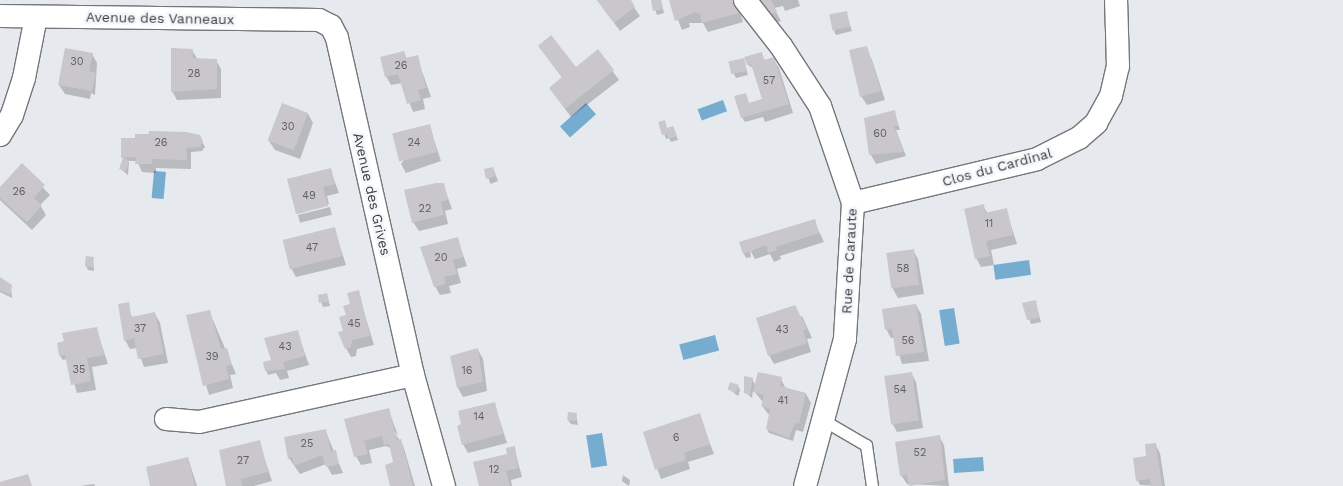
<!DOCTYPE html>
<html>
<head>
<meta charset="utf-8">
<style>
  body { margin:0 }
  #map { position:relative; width:1343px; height:486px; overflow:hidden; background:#e6e9ed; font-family:"Work Sans",sans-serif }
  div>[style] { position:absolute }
  .water>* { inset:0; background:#76acd0; transform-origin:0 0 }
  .shadow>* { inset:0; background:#0003; transform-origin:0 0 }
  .building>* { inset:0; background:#c9c7cb; transform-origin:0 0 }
  .roads { filter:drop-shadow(1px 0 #74777a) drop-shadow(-1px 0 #74777a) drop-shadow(0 1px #74777a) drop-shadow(0 -1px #74777a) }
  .lane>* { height:11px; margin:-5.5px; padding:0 5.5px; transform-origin:5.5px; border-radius:5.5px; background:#fff }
  .street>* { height:22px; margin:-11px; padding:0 11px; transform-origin:11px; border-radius:11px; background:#fff }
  span { translate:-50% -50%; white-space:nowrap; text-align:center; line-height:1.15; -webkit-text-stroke:5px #f3f6fa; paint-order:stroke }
  .number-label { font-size:11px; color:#5f6061 }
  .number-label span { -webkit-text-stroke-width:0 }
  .street-label { font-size:14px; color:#3c3d3e }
</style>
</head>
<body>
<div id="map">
  <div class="water">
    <i style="left:723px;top:100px;width:12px;height:27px;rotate:70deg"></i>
    <i style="left:586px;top:103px;width:15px;height:35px;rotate:48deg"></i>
    <i style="left:154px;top:171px;width:12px;height:27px;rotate:5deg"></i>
    <i style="left:1029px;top:260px;width:15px;height:36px;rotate:82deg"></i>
    <i style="left:954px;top:308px;width:36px;height:15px;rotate:81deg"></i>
    <i style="left:715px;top:335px;width:16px;height:37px;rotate:75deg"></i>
    <i style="left:602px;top:433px;width:33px;height:16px;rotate:81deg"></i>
    <i style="left:983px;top:457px;width:14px;height:30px;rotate:86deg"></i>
  </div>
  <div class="shadow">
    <i style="clip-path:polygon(597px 0,629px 0,640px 16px,620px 31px)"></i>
    <i style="clip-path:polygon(652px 0,661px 0,664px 13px,657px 15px)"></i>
    <i style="clip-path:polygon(670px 0,736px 0,743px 22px,708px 32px,703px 23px,689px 23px,690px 27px,682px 30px)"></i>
    <i style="clip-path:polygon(754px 0,798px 0,800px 6px,785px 11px,783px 6px,774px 8px,781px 21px,769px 26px)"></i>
    <i style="clip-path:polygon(846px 13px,852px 31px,836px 35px,834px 31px)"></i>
    <i style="clip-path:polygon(539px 46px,576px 68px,598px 51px,619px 80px,571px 117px,550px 88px,563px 79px)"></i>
    <i style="clip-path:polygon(192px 50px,198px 60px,216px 60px,221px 69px,221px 98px,177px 100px,172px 91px)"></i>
    <i style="clip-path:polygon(404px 52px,407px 59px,417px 57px,431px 97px,423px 99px,425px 109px,413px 112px,402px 83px,391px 85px,386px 76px)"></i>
    <i style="clip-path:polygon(761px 53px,765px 61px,773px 59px,779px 68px,793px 113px,765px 122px,763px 117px,745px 122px,742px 117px,749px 104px,763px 99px,753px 68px,748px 65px)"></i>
    <i style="clip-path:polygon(92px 54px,97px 63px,95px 95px,91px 93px,90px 99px,65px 94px,59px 85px)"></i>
    <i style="clip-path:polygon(871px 57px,885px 100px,867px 105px,861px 96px)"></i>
    <i style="clip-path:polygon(743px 59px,748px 75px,736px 78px,734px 74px)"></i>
    <i style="clip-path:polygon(894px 111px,900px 130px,896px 130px,906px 156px,876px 164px,871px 155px,865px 119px)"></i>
    <i style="clip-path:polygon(308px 114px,313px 123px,300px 159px,275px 150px,269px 141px)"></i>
    <i style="clip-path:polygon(664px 122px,667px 129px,673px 127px,678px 140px,671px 142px,669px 138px,666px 139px,660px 123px)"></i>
    <i style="clip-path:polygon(429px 125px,441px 161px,406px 173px,401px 164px)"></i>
    <i style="clip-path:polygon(199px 136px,205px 147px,202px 151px,191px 152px,191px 169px,156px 168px,156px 173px,142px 172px,137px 161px,129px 161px,128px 175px,121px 169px,123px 157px)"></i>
    <i style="clip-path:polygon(22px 165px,50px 195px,40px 205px,46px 215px,32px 230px,0 200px,0 189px)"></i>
    <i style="left:493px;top:168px;width:14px;height:8px;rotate:69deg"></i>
    <i style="clip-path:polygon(330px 169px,339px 193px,327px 196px,329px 204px,298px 214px,289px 180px)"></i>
    <i style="clip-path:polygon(443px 184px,452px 209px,445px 211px,448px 224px,419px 231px,413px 222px)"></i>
    <i style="clip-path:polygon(983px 206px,988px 214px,1006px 210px,1017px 244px,991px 250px,994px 265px,981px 267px,976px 258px)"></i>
    <i style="left:330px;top:207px;width:8px;height:33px;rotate:76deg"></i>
    <i style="clip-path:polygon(814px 221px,824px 242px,780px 256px,781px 259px,774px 262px,770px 254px,755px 259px,750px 250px,751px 257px,746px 258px,744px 254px,740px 243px)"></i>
    <i style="clip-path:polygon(334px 228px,346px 265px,296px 277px,291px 268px)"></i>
    <i style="clip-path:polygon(457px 238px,467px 266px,457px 269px,461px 283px,449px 286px,451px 293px,440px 295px,435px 286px)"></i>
    <i style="clip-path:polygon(913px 250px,918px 259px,924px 294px,898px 298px,893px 289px)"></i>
    <i style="clip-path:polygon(93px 258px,94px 271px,88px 270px,86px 266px)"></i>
    <i style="clip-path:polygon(0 279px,11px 286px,12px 298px,0 292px)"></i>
    <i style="clip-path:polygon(358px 292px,374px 345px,357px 349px,356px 356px,351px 357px,346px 348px,344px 332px)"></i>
    <i style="clip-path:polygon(327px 295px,330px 306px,323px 307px,319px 296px)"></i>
    <i style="clip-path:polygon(1035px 301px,1041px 322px,1031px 324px,1024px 304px)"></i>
    <i style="clip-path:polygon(128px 304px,132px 318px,155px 314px,160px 323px,168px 363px,144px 367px,137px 348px,130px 349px,125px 340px)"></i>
    <i style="clip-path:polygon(916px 305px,921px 314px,929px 361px,902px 364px,894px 338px,891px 338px,886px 329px)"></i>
    <i style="clip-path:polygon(802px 316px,812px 338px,807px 339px,811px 352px,774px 364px,769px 355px)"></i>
    <i style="clip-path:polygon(213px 320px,236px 374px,230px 375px,233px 388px,209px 395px,189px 327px)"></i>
    <i style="clip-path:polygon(96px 328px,108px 364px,92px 367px,96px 390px,77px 393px,67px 359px,63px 360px,60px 356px)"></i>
    <i style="clip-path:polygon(297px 331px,309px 365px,287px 371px,289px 378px,280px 380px,276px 373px,268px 375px,266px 370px,272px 361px)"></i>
    <i style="clip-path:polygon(478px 350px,483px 359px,487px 391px,463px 397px,458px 388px)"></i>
    <i style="clip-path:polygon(911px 373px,916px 382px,923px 428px,897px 432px,892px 423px)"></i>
    <i style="clip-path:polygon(752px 379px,756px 386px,781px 379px,786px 389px,806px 394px,811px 403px,803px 432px,796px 430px,793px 441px,769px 433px,767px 429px,770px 416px,762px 406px,763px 402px,753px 390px,752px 398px,745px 392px)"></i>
    <i style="clip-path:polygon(738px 386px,740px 390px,738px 396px,729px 389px)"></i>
    <i style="clip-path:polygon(494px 403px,507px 443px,468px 453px,463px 444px)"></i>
    <i style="clip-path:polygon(388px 409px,398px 435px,391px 428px,403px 445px,415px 486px,391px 486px,395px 463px,391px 448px,386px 446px,369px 450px,372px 463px,361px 465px,356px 456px,350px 432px)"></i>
    <i style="clip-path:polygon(576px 415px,578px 425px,571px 424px,568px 420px)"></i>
    <i style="clip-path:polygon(699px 415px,714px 454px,688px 462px,690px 469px,661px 479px,644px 433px)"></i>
    <i style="clip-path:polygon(325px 430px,343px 473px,332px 475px,326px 464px,300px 474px,289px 458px)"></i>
    <i style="clip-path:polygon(939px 436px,944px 445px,949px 486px,907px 484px,901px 475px)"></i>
    <i style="clip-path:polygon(259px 442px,272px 481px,254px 486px,228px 486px)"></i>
    <i style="clip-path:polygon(1155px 444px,1160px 453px,1165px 486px,1140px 485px,1138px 481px)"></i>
    <i style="clip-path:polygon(514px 447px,522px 477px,511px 480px,512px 486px,481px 486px)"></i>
    <i style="clip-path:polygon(188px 458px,197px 486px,151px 486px)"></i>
    <i style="clip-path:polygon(623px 475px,630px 480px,629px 486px,622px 481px)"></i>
    <i style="clip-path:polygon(94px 484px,95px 486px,80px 486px)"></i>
  </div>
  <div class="building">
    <i style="clip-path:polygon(597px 0,631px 0,635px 7px,614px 23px)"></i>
    <i style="clip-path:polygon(651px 0,661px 0,663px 9px,653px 11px)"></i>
    <i style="clip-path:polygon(669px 0,735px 0,739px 13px,702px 23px,700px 14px,695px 12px,675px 21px)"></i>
    <i style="clip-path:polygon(753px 0,771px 0,777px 12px,763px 18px)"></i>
    <i style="left:847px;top:11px;width:16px;height:18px;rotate:79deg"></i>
    <i style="clip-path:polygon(551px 35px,576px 67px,598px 49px,614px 70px,565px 109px,549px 88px,562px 77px,538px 46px)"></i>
    <i style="clip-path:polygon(867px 46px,881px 91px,860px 97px,849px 50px)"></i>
    <i style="clip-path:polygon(65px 48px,93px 53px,89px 71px,96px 73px,92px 91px,58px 85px)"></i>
    <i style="clip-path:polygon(171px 48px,193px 49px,193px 58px,217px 59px,217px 89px,171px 92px)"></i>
    <i style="clip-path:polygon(404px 51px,406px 58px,418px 55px,426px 88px,418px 90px,421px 100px,407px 104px,398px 74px,385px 77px,380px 57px)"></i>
    <i style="clip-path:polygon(762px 52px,764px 60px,774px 57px,789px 104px,741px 118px,734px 96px,746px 93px,749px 103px,762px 99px,751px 64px,747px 65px,744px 57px)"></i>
    <i style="left:744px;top:58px;width:13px;height:16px;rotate:77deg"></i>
    <i style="left:282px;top:103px;width:28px;height:40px;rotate:21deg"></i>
    <i style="clip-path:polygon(895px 110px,898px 126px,894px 126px,904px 152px,869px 155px,864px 118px)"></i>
    <i style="clip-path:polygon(665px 120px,667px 128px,673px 126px,677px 136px,668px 139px,667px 134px,662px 135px,658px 122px)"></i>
    <i style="left:430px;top:124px;width:29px;height:39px;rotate:76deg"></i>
    <i style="clip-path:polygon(149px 131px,186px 132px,200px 135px,203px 141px,200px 147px,186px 148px,187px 160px,152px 159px,152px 164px,135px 164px,136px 157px,121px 158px,121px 138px,135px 138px,135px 134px,149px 134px)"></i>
    <i style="clip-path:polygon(123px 158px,129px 160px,126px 171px,119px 169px)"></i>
    <i style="clip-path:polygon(22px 163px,45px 185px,34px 198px,42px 205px,27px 222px,0 198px,0 187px)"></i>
    <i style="clip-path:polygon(493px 167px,496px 176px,486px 179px,484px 169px)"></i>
    <i style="clip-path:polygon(331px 168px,335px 184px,323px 187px,328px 206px,296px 214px,287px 179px)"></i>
    <i style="clip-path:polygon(436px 183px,444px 183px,448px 200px,441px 202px,444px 215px,412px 223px,404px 190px)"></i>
    <i style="clip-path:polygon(984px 204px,985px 213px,1007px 208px,1013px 235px,986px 241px,990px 256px,975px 259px,964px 209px)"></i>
    <i style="clip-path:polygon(815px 219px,819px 233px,776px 247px,777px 250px,768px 253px,766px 245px,743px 254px,739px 242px)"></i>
    <i style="left:335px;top:227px;width:30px;height:54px;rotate:76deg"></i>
    <i style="clip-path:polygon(458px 237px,463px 257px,453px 260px,457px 274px,444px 277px,446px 284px,434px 287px,420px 247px)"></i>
    <i style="left:914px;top:249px;width:36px;height:28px;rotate:82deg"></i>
    <i style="left:86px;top:256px;width:8px;height:10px;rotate:7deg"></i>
    <i style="clip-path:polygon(0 277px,12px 285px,10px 295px,0 290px)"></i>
    <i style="clip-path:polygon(359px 290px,370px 336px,352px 340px,351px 347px,345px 349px,338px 332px,343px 331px,339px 317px,346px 315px,343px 306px,350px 304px,347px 293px)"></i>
    <i style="clip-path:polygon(327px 293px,329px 302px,319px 303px,318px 295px)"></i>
    <i style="clip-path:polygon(1036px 300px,1039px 318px,1027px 320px,1022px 303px)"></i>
    <i style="clip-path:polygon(129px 302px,131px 317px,155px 312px,164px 354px,138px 359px,134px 338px,124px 341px,118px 304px)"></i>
    <i style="clip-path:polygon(916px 304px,924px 352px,896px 356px,892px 329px,885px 330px,882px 309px)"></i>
    <i style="clip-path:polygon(795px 305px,807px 329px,803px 330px,807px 343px,768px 356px,756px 318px)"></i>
    <i style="clip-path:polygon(210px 310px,221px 349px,227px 348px,232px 365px,226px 366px,229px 379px,203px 386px,186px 315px)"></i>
    <i style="clip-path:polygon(97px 327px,104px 355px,87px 358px,91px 381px,71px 385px,65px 355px,59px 356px,57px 343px,64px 341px,62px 333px)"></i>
    <i style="clip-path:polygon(298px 330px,305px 356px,283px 362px,285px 369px,265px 371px,263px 362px,271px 360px,264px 338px)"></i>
    <i style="clip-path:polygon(478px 348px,483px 382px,457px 388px,450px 356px)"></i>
    <i style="clip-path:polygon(758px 372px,782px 377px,780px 386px,806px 393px,799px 424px,795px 423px,789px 438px,766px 429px,770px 409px,761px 406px,764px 395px,753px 392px)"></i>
    <i style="left:912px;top:372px;width:49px;height:28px;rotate:82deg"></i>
    <i style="clip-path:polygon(744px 376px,753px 378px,750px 395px,744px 393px)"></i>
    <i style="left:730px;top:382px;width:9px;height:8px;rotate:18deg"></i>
    <i style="clip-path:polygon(495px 402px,503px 434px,462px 445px,457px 426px,461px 424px,458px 411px)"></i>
    <i style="clip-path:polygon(389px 408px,397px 440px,401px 439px,413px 486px,390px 486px,385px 465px,393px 462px,389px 444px,384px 445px,382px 436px,364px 441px,368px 454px,354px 457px,344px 419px)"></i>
    <i style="left:568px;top:412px;width:9px;height:8px;rotate:6deg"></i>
    <i style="clip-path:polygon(700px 413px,710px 444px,684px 453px,686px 460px,655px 470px,643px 432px)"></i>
    <i style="clip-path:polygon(326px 429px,331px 451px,336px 450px,339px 464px,326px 467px,322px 455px,294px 466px,292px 457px,288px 459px,284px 437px)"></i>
    <i style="clip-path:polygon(940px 435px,945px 480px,909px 486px,907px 475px,900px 476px,895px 442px)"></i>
    <i style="clip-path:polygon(260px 440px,268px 472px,241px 479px,242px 486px,226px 486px,219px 450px)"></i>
    <i style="clip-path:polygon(1156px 443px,1162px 486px,1151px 486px,1150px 479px,1136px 481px,1133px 458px,1146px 456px,1145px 444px)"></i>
    <i style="clip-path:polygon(515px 446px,518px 468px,506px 471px,510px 486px,479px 486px,473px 462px,507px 454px,506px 448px)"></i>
    <i style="clip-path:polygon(188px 457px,195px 486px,150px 486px,146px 467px)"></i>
    <i style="clip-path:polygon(28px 474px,32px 486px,0 486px,0 482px)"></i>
  </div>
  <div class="roads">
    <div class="lane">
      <i style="left:823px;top:420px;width:50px;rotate:30.2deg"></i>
      <i style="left:866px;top:445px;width:41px;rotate:81.7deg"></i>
    </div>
    <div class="street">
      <i style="left:745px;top:0;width:58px;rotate:52deg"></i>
      <i style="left:781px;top:46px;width:72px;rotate:57deg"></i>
      <i style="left:820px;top:106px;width:102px;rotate:71.2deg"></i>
      <i style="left:853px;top:203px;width:136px;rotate:93.4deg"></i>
      <i style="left:845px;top:339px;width:152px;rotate:105.2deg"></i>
      <i style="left:0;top:16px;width:319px;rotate:0.7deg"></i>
      <i style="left:319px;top:20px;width:13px;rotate:27deg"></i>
      <i style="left:331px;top:26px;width:13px;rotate:63deg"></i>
      <i style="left:337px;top:38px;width:345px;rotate:77.3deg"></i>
      <i style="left:413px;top:375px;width:115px;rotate:74.4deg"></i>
      <i style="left:0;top:135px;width:23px;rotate:-59deg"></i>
      <i style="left:12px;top:115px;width:39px;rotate:-72deg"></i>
      <i style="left:24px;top:78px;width:62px;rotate:-78.9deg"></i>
      <i style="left:853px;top:203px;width:189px;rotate:-13.4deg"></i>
      <i style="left:1037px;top:159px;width:47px;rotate:-26.6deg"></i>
      <i style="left:1079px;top:138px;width:23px;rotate:-41deg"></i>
      <i style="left:1096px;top:123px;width:31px;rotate:-61deg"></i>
      <i style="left:1111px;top:96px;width:31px;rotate:-77deg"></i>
      <i style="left:1118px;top:66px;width:66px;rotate:-91.7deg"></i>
      <i style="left:166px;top:419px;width:33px;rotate:5deg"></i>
      <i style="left:199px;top:422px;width:219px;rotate:-12.4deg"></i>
    </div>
  </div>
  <div class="number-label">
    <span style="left:77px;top:62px">30</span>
    <span style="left:401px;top:66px">26</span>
    <span style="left:194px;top:74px">28</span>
    <span style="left:769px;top:81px">57</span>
    <span style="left:288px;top:127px">30</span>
    <span style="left:880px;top:134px">60</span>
    <span style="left:161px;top:143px">26</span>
    <span style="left:414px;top:143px">24</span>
    <span style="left:19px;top:192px">26</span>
    <span style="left:309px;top:196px">49</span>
    <span style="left:425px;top:209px">22</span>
    <span style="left:989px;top:224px">11</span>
    <span style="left:312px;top:248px">47</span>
    <span style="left:441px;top:258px">20</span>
    <span style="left:903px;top:269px">58</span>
    <span style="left:354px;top:324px">45</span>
    <span style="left:140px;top:329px">37</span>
    <span style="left:782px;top:330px">43</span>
    <span style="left:908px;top:341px">56</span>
    <span style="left:285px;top:347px">43</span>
    <span style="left:212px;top:357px">39</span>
    <span style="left:79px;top:370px">35</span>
    <span style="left:467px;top:371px">16</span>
    <span style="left:900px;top:390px">54</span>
    <span style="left:783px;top:401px">41</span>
    <span style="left:479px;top:417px">14</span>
    <span style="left:676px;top:438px">6</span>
    <span style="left:307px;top:444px">25</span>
    <span style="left:920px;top:453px">52</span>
    <span style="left:243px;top:461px">27</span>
    <span style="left:494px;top:470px">12</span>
  </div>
  <div class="street-label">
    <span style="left:160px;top:18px;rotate:1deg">Avenue des Vanneaux</span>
    <span style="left:997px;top:167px;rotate:-15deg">Clos du Cardinal</span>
    <span style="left:372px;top:194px;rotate:77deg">Avenue des Grives</span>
    <span style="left:849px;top:261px;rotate:-87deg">Rue de Caraute</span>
  </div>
</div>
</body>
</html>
